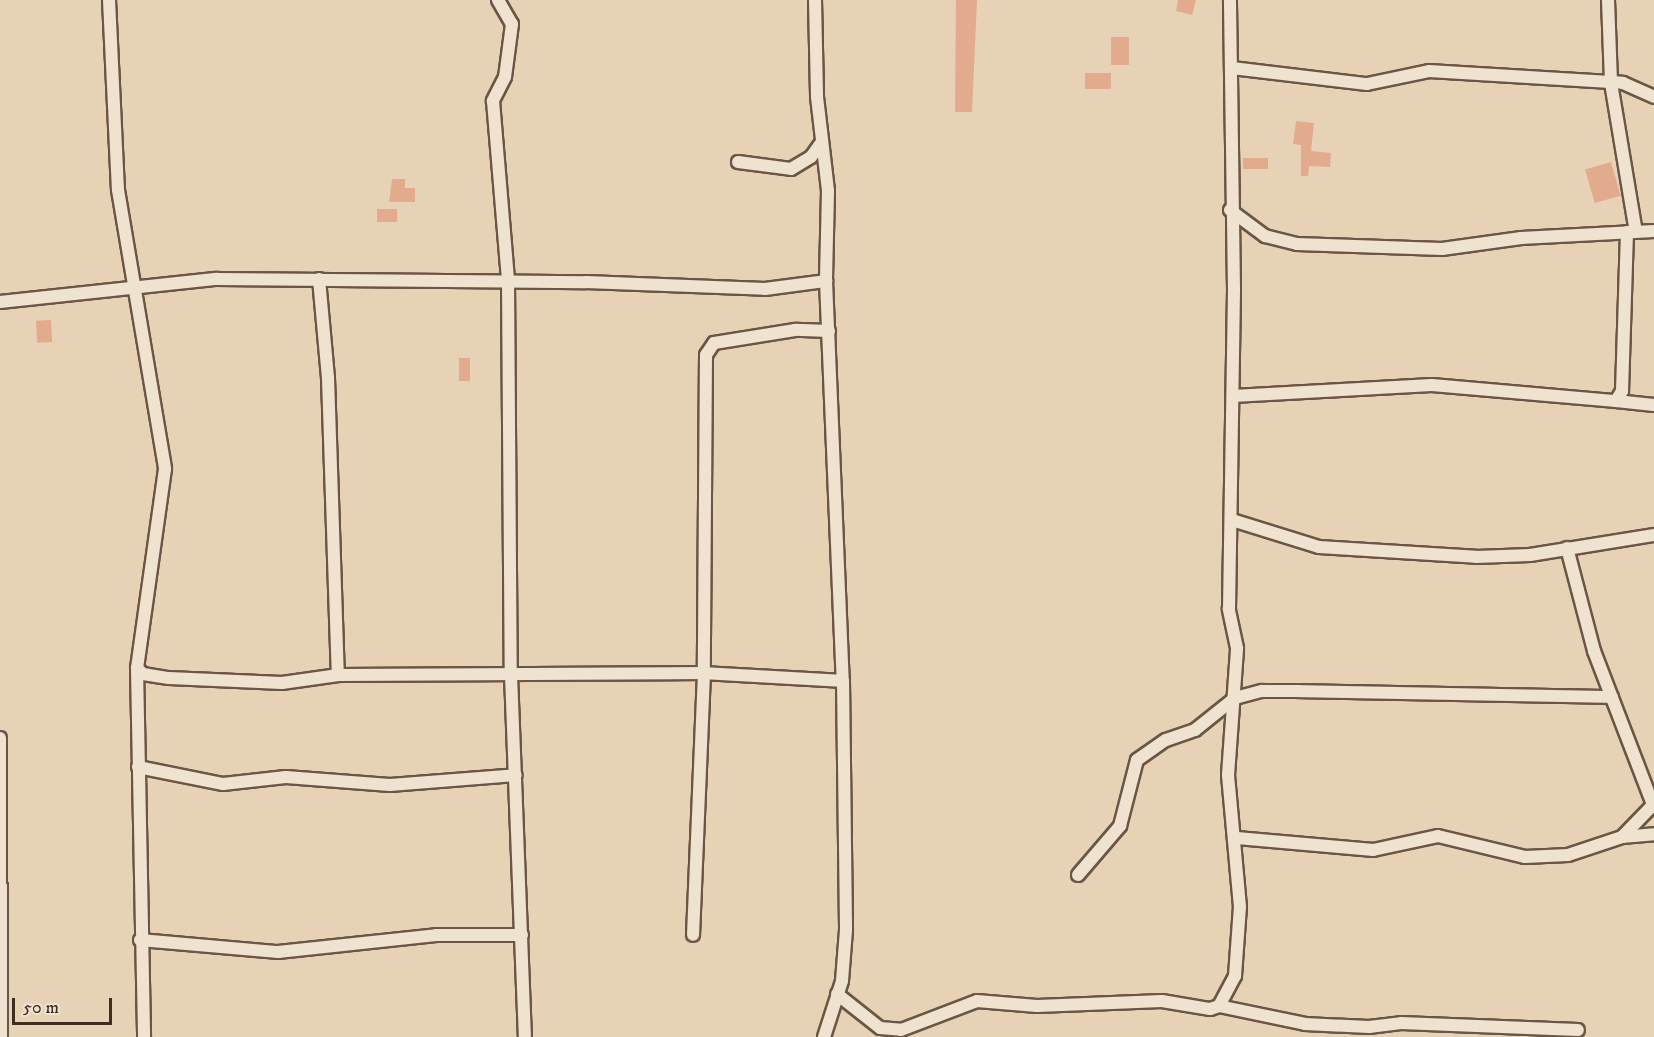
<!DOCTYPE html>
<html>
<head>
<meta charset="utf-8">
<style>
  body { margin:0 }
  #map { position:relative; width:1654px; height:1037px; overflow:hidden; background:#e7d2b5; font-family:"IM FELL DW Pica",serif }
  div>[style] { position:absolute }
  .building>* { inset:0; background:#e3ab8d; transform-origin:0 0 }
  .roads { filter:drop-shadow(2px 0 #6a5644) drop-shadow(-2px 0 #6a5644) drop-shadow(0 2px #6a5644) drop-shadow(0 -2px #6a5644) }
  .minor>* { height:12px; margin:-6px; padding:0 6px; transform-origin:6px; border-radius:6px; background:#efe2cf }
  span { translate:-50% -50%; white-space:nowrap; text-align:center; line-height:1.15; -webkit-text-stroke:4.5px #efe2cf; paint-order:stroke }
  .scale { position:absolute; left:12px; top:998px; width:100px; height:27px; box-sizing:border-box; border:3px solid #412c1f; border-top:0; padding-left:8px; font-size:18px; line-height:21px; white-space:nowrap; color:#412c1f; -webkit-text-stroke:4px #efe2cf; paint-order:stroke }
</style>
</head>
<body>
<div id="map">
  <div class="building">
    <i style="clip-path:polygon(956px 0,977px 0,972px 112px,955px 112px)"></i>
    <i style="clip-path:polygon(1178px 0,1196px 0,1192px 15px,1176px 11px)"></i>
    <i style="left:1111px;top:37px;width:18px;height:28px"></i>
    <i style="left:1085px;top:73px;width:26px;height:16px"></i>
    <i style="clip-path:polygon(1296px 121px,1314px 123px,1311px 151px,1331px 153px,1330px 167px,1309px 166px,1308px 176px,1301px 176px,1301px 145px,1293px 144px)"></i>
    <i style="left:1243px;top:158px;width:25px;height:11px"></i>
    <i style="left:1611px;top:162px;width:35px;height:27px;rotate:74deg"></i>
    <i style="clip-path:polygon(392px 179px,405px 179px,405px 188px,415px 188px,415px 202px,389px 202px)"></i>
    <i style="left:377px;top:209px;width:20px;height:13px"></i>
    <i style="left:51px;top:320px;width:22px;height:15px;rotate:87deg"></i>
    <i style="left:459px;top:358px;width:11px;height:23px"></i>
  </div>
  <div class="roads">
    <div class="minor">
      <i style="left:109px;top:0;width:190px;rotate:87.3deg"></i>
      <i style="left:118px;top:190px;width:283px;rotate:80.4deg"></i>
      <i style="left:165px;top:469px;width:201px;rotate:98deg"></i>
      <i style="left:137px;top:668px;width:8px;rotate:45deg"></i>
      <i style="left:143px;top:674px;width:26px;rotate:9deg"></i>
      <i style="left:169px;top:678px;width:113px;rotate:2.5deg"></i>
      <i style="left:282px;top:683px;width:57px;rotate:-8.1deg"></i>
      <i style="left:338px;top:675px;width:366px;rotate:-0.3deg"></i>
      <i style="left:704px;top:673px;width:262px;rotate:92.4deg"></i>
      <i style="left:498px;top:0;width:28px;rotate:60deg"></i>
      <i style="left:512px;top:24px;width:53px;rotate:97.5deg"></i>
      <i style="left:505px;top:77px;width:27px;rotate:117deg"></i>
      <i style="left:493px;top:101px;width:181px;rotate:85.2deg"></i>
      <i style="left:508px;top:281px;width:394px;rotate:89.6deg"></i>
      <i style="left:511px;top:675px;width:362px;rotate:87.8deg"></i>
      <i style="left:815px;top:0;width:97px;rotate:88.8deg"></i>
      <i style="left:817px;top:97px;width:95px;rotate:83.3deg"></i>
      <i style="left:828px;top:191px;width:90px;rotate:91.3deg"></i>
      <i style="left:826px;top:281px;width:400px;rotate:87.6deg"></i>
      <i style="left:843px;top:681px;width:249px;rotate:89.3deg"></i>
      <i style="left:846px;top:930px;width:51px;rotate:94.5deg"></i>
      <i style="left:842px;top:981px;width:59px;rotate:107.8deg"></i>
      <i style="left:1608px;top:0;width:83px;rotate:87.9deg"></i>
      <i style="left:1611px;top:83px;width:151px;rotate:80.5deg"></i>
      <i style="left:1232px;top:68px;width:136px;rotate:6.8deg"></i>
      <i style="left:1367px;top:84px;width:63px;rotate:-11.8deg"></i>
      <i style="left:1429px;top:71px;width:194px;rotate:3.5deg"></i>
      <i style="left:1623px;top:83px;width:34px;rotate:24deg"></i>
      <i style="left:738px;top:162px;width:53px;rotate:7.5deg"></i>
      <i style="left:791px;top:169px;width:23px;rotate:-31deg"></i>
      <i style="left:811px;top:157px;width:19px;rotate:-54deg"></i>
      <i style="left:1230px;top:210px;width:44px;rotate:36.6deg"></i>
      <i style="left:1265px;top:236px;width:33px;rotate:14deg"></i>
      <i style="left:1297px;top:244px;width:145px;rotate:2deg"></i>
      <i style="left:1442px;top:249px;width:80px;rotate:-7.9deg"></i>
      <i style="left:1521px;top:238px;width:133px;rotate:-3deg"></i>
      <i style="left:319px;top:279px;width:99px;rotate:84.8deg"></i>
      <i style="left:328px;top:378px;width:297px;rotate:88.1deg"></i>
      <i style="left:0;top:302px;width:218px;rotate:-6.1deg"></i>
      <i style="left:217px;top:279px;width:369px;rotate:0.5deg"></i>
      <i style="left:586px;top:282px;width:179px;rotate:2.2deg"></i>
      <i style="left:765px;top:289px;width:62px;rotate:-7.5deg"></i>
      <i style="left:829px;top:331px;width:34px;rotate:-178deg"></i>
      <i style="left:795px;top:330px;width:82px;rotate:170.9deg"></i>
      <i style="left:714px;top:343px;width:14px;rotate:124deg"></i>
      <i style="left:706px;top:355px;width:318px;rotate:90.4deg"></i>
      <i style="left:704px;top:673px;width:139px;rotate:3.3deg"></i>
      <i style="left:1233px;top:396px;width:199px;rotate:-3.2deg"></i>
      <i style="left:1432px;top:385px;width:185px;rotate:5deg"></i>
      <i style="left:1616px;top:401px;width:12px;rotate:-59deg"></i>
      <i style="left:1622px;top:391px;width:159px;rotate:-88.2deg"></i>
      <i style="left:1616px;top:401px;width:38px;rotate:6deg"></i>
      <i style="left:1232px;top:520px;width:91px;rotate:17.2deg"></i>
      <i style="left:1319px;top:547px;width:157px;rotate:3.6deg"></i>
      <i style="left:1476px;top:557px;width:54px;rotate:-2.1deg"></i>
      <i style="left:1530px;top:555px;width:126px;rotate:-9.2deg"></i>
      <i style="left:1567px;top:548px;width:106px;rotate:75.3deg"></i>
      <i style="left:1594px;top:651px;width:167px;rotate:69deg"></i>
      <i style="left:137px;top:668px;width:369px;rotate:88.9deg"></i>
      <i style="left:0;top:738px;width:299px;rotate:89.8deg"></i>
      <i style="left:138px;top:767px;width:87px;rotate:11.3deg"></i>
      <i style="left:223px;top:784px;width:63px;rotate:-6.3deg"></i>
      <i style="left:286px;top:777px;width:104px;rotate:4.4deg"></i>
      <i style="left:390px;top:785px;width:126px;rotate:-4.5deg"></i>
      <i style="left:1622px;top:837px;width:45px;rotate:-45.9deg"></i>
      <i style="left:1237px;top:838px;width:137px;rotate:5deg"></i>
      <i style="left:1373px;top:850px;width:66px;rotate:-12.2deg"></i>
      <i style="left:1438px;top:836px;width:89px;rotate:13.6deg"></i>
      <i style="left:1525px;top:857px;width:43px;rotate:-2.7deg"></i>
      <i style="left:1568px;top:855px;width:57px;rotate:-18.4deg"></i>
      <i style="left:1622px;top:837px;width:32px;rotate:-5deg"></i>
      <i style="left:1078px;top:875px;width:65px;rotate:-49.4deg"></i>
      <i style="left:1120px;top:826px;width:68px;rotate:-75.6deg"></i>
      <i style="left:1137px;top:760px;width:35px;rotate:-35deg"></i>
      <i style="left:1166px;top:740px;width:31px;rotate:-19deg"></i>
      <i style="left:1195px;top:730px;width:51px;rotate:-38.7deg"></i>
      <i style="left:1235px;top:698px;width:28px;rotate:-15deg"></i>
      <i style="left:1262px;top:691px;width:37px"></i>
      <i style="left:1299px;top:691px;width:313px;rotate:1.1deg"></i>
      <i style="left:140px;top:940px;width:139px;rotate:5deg"></i>
      <i style="left:278px;top:952px;width:159px;rotate:-6.1deg"></i>
      <i style="left:436px;top:935px;width:86px"></i>
      <i style="left:837px;top:994px;width:55px;rotate:38.3deg"></i>
      <i style="left:880px;top:1028px;width:21px;rotate:5deg"></i>
      <i style="left:901px;top:1030px;width:81px;rotate:-20.9deg"></i>
      <i style="left:977px;top:1001px;width:60px;rotate:4.8deg"></i>
      <i style="left:1037px;top:1006px;width:125px;rotate:-2.3deg"></i>
      <i style="left:1162px;top:1001px;width:49px;rotate:9.5deg"></i>
      <i style="left:1210px;top:1009px;width:9px;rotate:-18deg"></i>
      <i style="left:1219px;top:1006px;width:34px;rotate:-62deg"></i>
      <i style="left:1235px;top:976px;width:69px;rotate:-85.9deg"></i>
      <i style="left:1240px;top:907px;width:133px;rotate:-95.2deg"></i>
      <i style="left:1228px;top:775px;width:127px;rotate:-85.9deg"></i>
      <i style="left:1237px;top:648px;width:40px;rotate:-102deg"></i>
      <i style="left:1229px;top:609px;width:319px;rotate:-89.1deg"></i>
      <i style="left:1234px;top:290px;width:290px;rotate:-90.8deg"></i>
      <i style="left:1219px;top:1006px;width:88px;rotate:11.8deg"></i>
      <i style="left:1305px;top:1024px;width:64px;rotate:2.7deg"></i>
      <i style="left:1369px;top:1027px;width:32px;rotate:-7deg"></i>
      <i style="left:1401px;top:1023px;width:177px;rotate:2.3deg"></i>
    </div>
  </div>
  <div class="scale">50 m</div>
</div>
</body>
</html>
